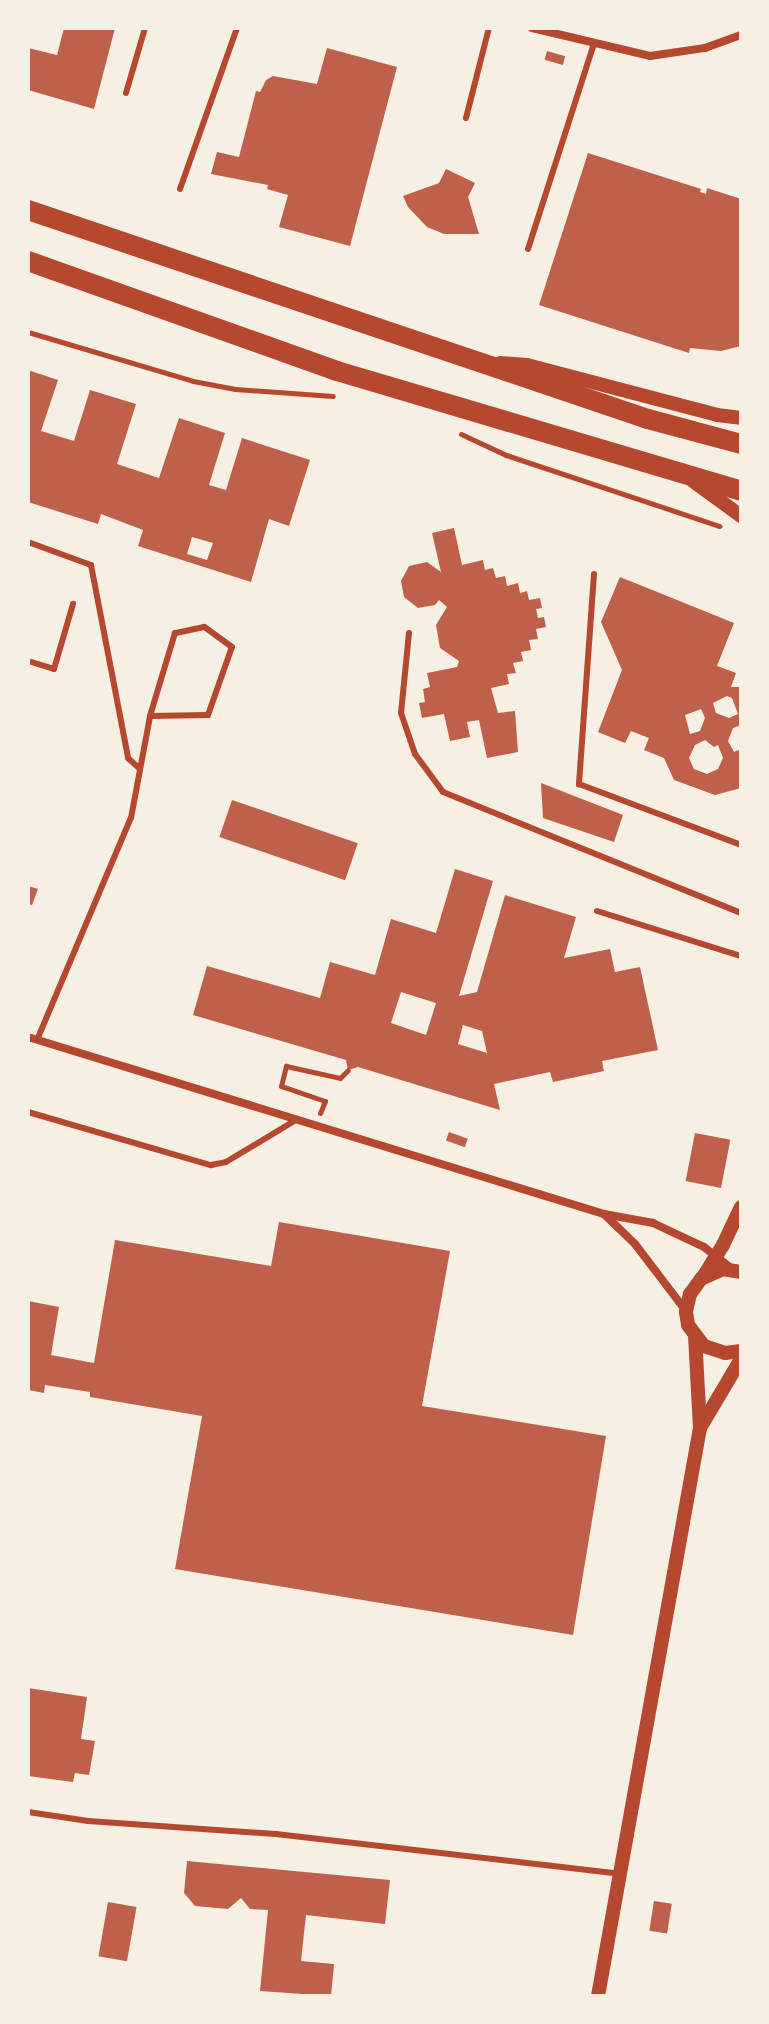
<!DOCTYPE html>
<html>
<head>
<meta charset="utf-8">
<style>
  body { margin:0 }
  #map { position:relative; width:769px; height:2024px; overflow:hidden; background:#f6efe4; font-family:"Public Sans",sans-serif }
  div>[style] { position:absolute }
  .building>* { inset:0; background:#bf614a; transform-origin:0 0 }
  .path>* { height:5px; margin:-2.5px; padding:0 2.5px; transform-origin:2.5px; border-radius:2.5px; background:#b5482f }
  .service>* { height:6px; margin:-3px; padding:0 3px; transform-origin:3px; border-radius:3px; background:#b5482f }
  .minor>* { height:8px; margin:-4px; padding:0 4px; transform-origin:4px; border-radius:4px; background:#b5482f }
  .tertiary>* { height:14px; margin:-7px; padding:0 7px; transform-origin:7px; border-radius:7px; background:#b5482f }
  .primary>* { height:20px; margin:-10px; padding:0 10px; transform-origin:10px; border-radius:10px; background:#b5482f }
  span { translate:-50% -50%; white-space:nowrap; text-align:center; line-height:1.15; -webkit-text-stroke:8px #f6efe4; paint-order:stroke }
  .frame { position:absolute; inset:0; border:30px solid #f6efe4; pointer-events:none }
</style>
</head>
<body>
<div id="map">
  <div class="building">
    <i style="clip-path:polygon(64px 28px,115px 28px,94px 109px,28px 90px,28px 48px,57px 55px)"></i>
    <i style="clip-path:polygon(327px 48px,397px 67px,350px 246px,279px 227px,288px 195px,267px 189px,268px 185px,211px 174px,217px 152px,239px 157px,256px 91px,260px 92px,266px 80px,273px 76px,317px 84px)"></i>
    <i style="left:547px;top:51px;width:19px;height:9px;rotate:16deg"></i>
    <i style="clip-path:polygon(588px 153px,701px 189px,700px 192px,706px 194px,707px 188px,741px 199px,741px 346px,721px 351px,690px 348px,689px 353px,539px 305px)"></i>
    <i style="clip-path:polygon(446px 169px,475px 183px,468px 197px,479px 234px,444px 234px,427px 227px,408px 207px,403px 196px,439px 183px)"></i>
    <i style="clip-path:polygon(evenodd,28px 370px,58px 380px,41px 431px,74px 441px,90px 390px,136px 404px,117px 464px,159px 478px,179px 418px,225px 433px,209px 485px,226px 490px,242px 438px,310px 460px,289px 526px,269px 519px,251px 582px,138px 546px,143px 530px,101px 514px,98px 524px,28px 502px,28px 370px,192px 537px,213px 543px,207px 560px,187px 554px,192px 537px)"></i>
    <i style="clip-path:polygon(454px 528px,462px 565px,483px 560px,485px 570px,493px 568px,496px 578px,505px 576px,507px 586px,518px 583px,520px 593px,527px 591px,529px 600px,540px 598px,542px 608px,536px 609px,538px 618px,544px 617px,546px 627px,536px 629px,538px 639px,529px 640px,531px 650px,521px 652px,523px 661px,513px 663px,516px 673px,507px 674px,509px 684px,491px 688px,498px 713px,515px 711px,518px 752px,487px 758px,479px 720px,467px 722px,470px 737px,450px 741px,444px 714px,422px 718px,419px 703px,425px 702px,423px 689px,430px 687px,427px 673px,457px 667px,459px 661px,440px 648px,436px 625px,447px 607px,439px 600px,435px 605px,418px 608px,404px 597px,401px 581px,409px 566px,427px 562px,441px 572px,432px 533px)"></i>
    <i style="clip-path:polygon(evenodd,620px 577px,734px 623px,717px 666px,736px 673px,731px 687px,741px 687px,741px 725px,733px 728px,728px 741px,734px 752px,741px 749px,741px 788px,715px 795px,674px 780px,664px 758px,644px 750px,649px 738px,631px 731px,625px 743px,598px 732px,622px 670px,601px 622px,620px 577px,727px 696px,732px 698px,738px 714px,729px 718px,716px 713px,713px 703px,727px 696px,620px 577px,701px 709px,705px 718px,700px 731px,690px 734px,685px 715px,701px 709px,620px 577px,705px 740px,714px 747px,718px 745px,723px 758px,718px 769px,707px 774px,694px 769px,689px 758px,695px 745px,705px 740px)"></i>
    <i style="clip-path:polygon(541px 783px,623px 815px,614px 842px,543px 818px)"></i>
    <i style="left:232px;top:800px;width:133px;height:39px;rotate:19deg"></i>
    <i style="clip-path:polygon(evenodd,455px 869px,493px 881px,459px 996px,477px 992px,505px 895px,576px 917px,564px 958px,610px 949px,615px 972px,640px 967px,658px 1050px,602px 1061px,604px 1071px,553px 1082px,550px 1072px,494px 1084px,500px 1110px,358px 1067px,348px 1070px,346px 1060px,193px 1015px,207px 966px,320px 998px,330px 962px,375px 975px,391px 919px,436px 933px,455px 869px,401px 992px,436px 1003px,426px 1035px,391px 1023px,401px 992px,455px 869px,463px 1025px,482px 1031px,487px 1053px,458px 1044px,463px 1025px)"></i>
    <i style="clip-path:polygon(28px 886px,38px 889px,32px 905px,28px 904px)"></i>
    <i style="left:449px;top:1132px;width:20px;height:9px;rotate:20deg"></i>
    <i style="left:695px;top:1133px;width:36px;height:49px;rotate:11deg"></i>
    <i style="clip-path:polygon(279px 1222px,450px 1251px,422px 1406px,606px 1436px,573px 1635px,175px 1569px,202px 1416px,90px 1397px,90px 1392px,45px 1385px,44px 1393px,28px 1390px,28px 1301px,59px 1307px,51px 1355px,94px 1363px,115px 1240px,271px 1266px)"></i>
    <i style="clip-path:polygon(28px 1688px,87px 1697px,81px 1739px,95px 1741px,89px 1775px,75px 1773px,73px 1782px,28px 1776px)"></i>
    <i style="clip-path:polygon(187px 1861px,390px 1880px,385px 1924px,306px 1915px,301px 1961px,334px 1964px,331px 1996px,260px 1991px,268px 1910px,250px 1909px,241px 1898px,228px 1909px,195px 1906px,184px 1893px)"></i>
    <i style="left:654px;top:1901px;width:18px;height:30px;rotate:9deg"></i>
    <i style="left:108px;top:1902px;width:29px;height:55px;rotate:10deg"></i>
  </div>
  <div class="path">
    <i style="left:28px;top:332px;width:172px;rotate:16.5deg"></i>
    <i style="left:193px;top:381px;width:43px;rotate:10.8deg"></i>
    <i style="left:235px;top:389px;width:98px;rotate:4.1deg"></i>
    <i style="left:461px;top:434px;width:50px;rotate:25deg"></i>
    <i style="left:506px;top:455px;width:225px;rotate:18.4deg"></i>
    <i style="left:320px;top:1113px;width:13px;rotate:-67deg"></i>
    <i style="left:325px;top:1101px;width:46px;rotate:-161.2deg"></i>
    <i style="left:281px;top:1086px;width:21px;rotate:-76deg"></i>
    <i style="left:286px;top:1066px;width:55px;rotate:12.5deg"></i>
    <i style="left:340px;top:1078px;width:11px;rotate:-45deg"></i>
  </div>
  <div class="service">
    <i style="left:126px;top:93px;width:68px;rotate:-73.7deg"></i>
    <i style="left:466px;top:118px;width:93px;rotate:-75.7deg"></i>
    <i style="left:180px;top:189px;width:171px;rotate:-70.5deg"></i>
    <i style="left:528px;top:249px;width:215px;rotate:-72.2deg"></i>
    <i style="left:28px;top:542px;width:67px;rotate:20.1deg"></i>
    <i style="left:91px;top:565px;width:197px;rotate:79.1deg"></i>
    <i style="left:128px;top:758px;width:16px;rotate:43deg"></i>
    <i style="left:594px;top:574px;width:211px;rotate:94.1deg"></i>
    <i style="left:579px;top:784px;width:173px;rotate:20.6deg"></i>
    <i style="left:409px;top:633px;width:80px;rotate:95.7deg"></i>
    <i style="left:401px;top:713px;width:43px;rotate:71.1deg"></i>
    <i style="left:415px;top:754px;width:47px;rotate:53.6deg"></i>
    <i style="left:443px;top:792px;width:322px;rotate:22.1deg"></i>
    <i style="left:28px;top:661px;width:27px;rotate:17deg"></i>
    <i style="left:54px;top:669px;width:68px;rotate:-73.7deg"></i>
    <i style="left:597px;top:911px;width:151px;rotate:17.4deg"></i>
    <i style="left:37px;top:1040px;width:241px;rotate:-67.1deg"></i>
    <i style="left:131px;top:818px;width:104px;rotate:-79.4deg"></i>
    <i style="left:150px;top:716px;width:58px;rotate:-1deg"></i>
    <i style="left:208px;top:715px;width:72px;rotate:-70.6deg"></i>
    <i style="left:232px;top:647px;width:34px;rotate:-144deg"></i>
    <i style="left:204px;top:627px;width:30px;rotate:168deg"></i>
    <i style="left:175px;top:633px;width:87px;rotate:106.8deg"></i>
    <i style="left:28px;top:1112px;width:191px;rotate:16.2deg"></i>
    <i style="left:211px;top:1165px;width:15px;rotate:-11deg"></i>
    <i style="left:226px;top:1162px;width:82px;rotate:-31deg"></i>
    <i style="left:28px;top:1812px;width:61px;rotate:8.5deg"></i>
    <i style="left:88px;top:1821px;width:188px;rotate:4deg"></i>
    <i style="left:276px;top:1834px;width:346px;rotate:6.6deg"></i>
  </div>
  <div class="minor">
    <i style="left:532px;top:28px;width:121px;rotate:13.3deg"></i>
    <i style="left:650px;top:56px;width:56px;rotate:-8.3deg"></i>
    <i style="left:705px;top:48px;width:38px;rotate:-20deg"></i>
    <i style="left:28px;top:1037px;width:603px;rotate:17.08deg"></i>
    <i style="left:604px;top:1214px;width:50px;rotate:10.4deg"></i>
    <i style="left:653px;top:1223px;width:56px;rotate:25.2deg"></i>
    <i style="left:704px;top:1247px;width:34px;rotate:38deg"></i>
    <i style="left:605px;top:1215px;width:42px;rotate:44deg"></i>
    <i style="left:635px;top:1244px;width:84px;rotate:52.7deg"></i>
  </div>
  <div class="tertiary">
    <i style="left:500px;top:363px;width:27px;rotate:4deg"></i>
    <i style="left:527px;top:365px;width:196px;rotate:14.7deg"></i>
    <i style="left:717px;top:415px;width:24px;rotate:7deg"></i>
    <i style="left:693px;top:481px;width:59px;rotate:36.1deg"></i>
    <i style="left:741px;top:1272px;width:18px;rotate:-171deg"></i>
    <i style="left:723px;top:1269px;width:24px;rotate:156deg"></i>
    <i style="left:701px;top:1279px;width:19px;rotate:126deg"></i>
    <i style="left:690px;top:1294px;width:18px;rotate:103deg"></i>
    <i style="left:686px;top:1312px;width:13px;rotate:81deg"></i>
    <i style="left:688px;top:1325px;width:26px;rotate:53deg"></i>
    <i style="left:704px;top:1346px;width:22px;rotate:18deg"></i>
    <i style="left:725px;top:1353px;width:16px;rotate:-7deg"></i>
    <i style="left:703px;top:1277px;width:38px;rotate:-58deg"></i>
    <i style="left:723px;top:1245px;width:42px;rotate:-64.7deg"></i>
    <i style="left:700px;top:1428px;width:80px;rotate:-59.3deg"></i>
    <i style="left:598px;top:1996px;width:577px;rotate:-79.82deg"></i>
    <i style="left:700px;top:1428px;width:91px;rotate:-93.1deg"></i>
  </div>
  <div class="primary">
    <i style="left:28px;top:210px;width:654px;rotate:18.63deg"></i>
    <i style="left:648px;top:419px;width:96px;rotate:15deg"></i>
    <i style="left:28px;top:261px;width:328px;rotate:19.6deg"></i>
    <i style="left:337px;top:371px;width:421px;rotate:16.5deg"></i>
  </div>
  <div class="frame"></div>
</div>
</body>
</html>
